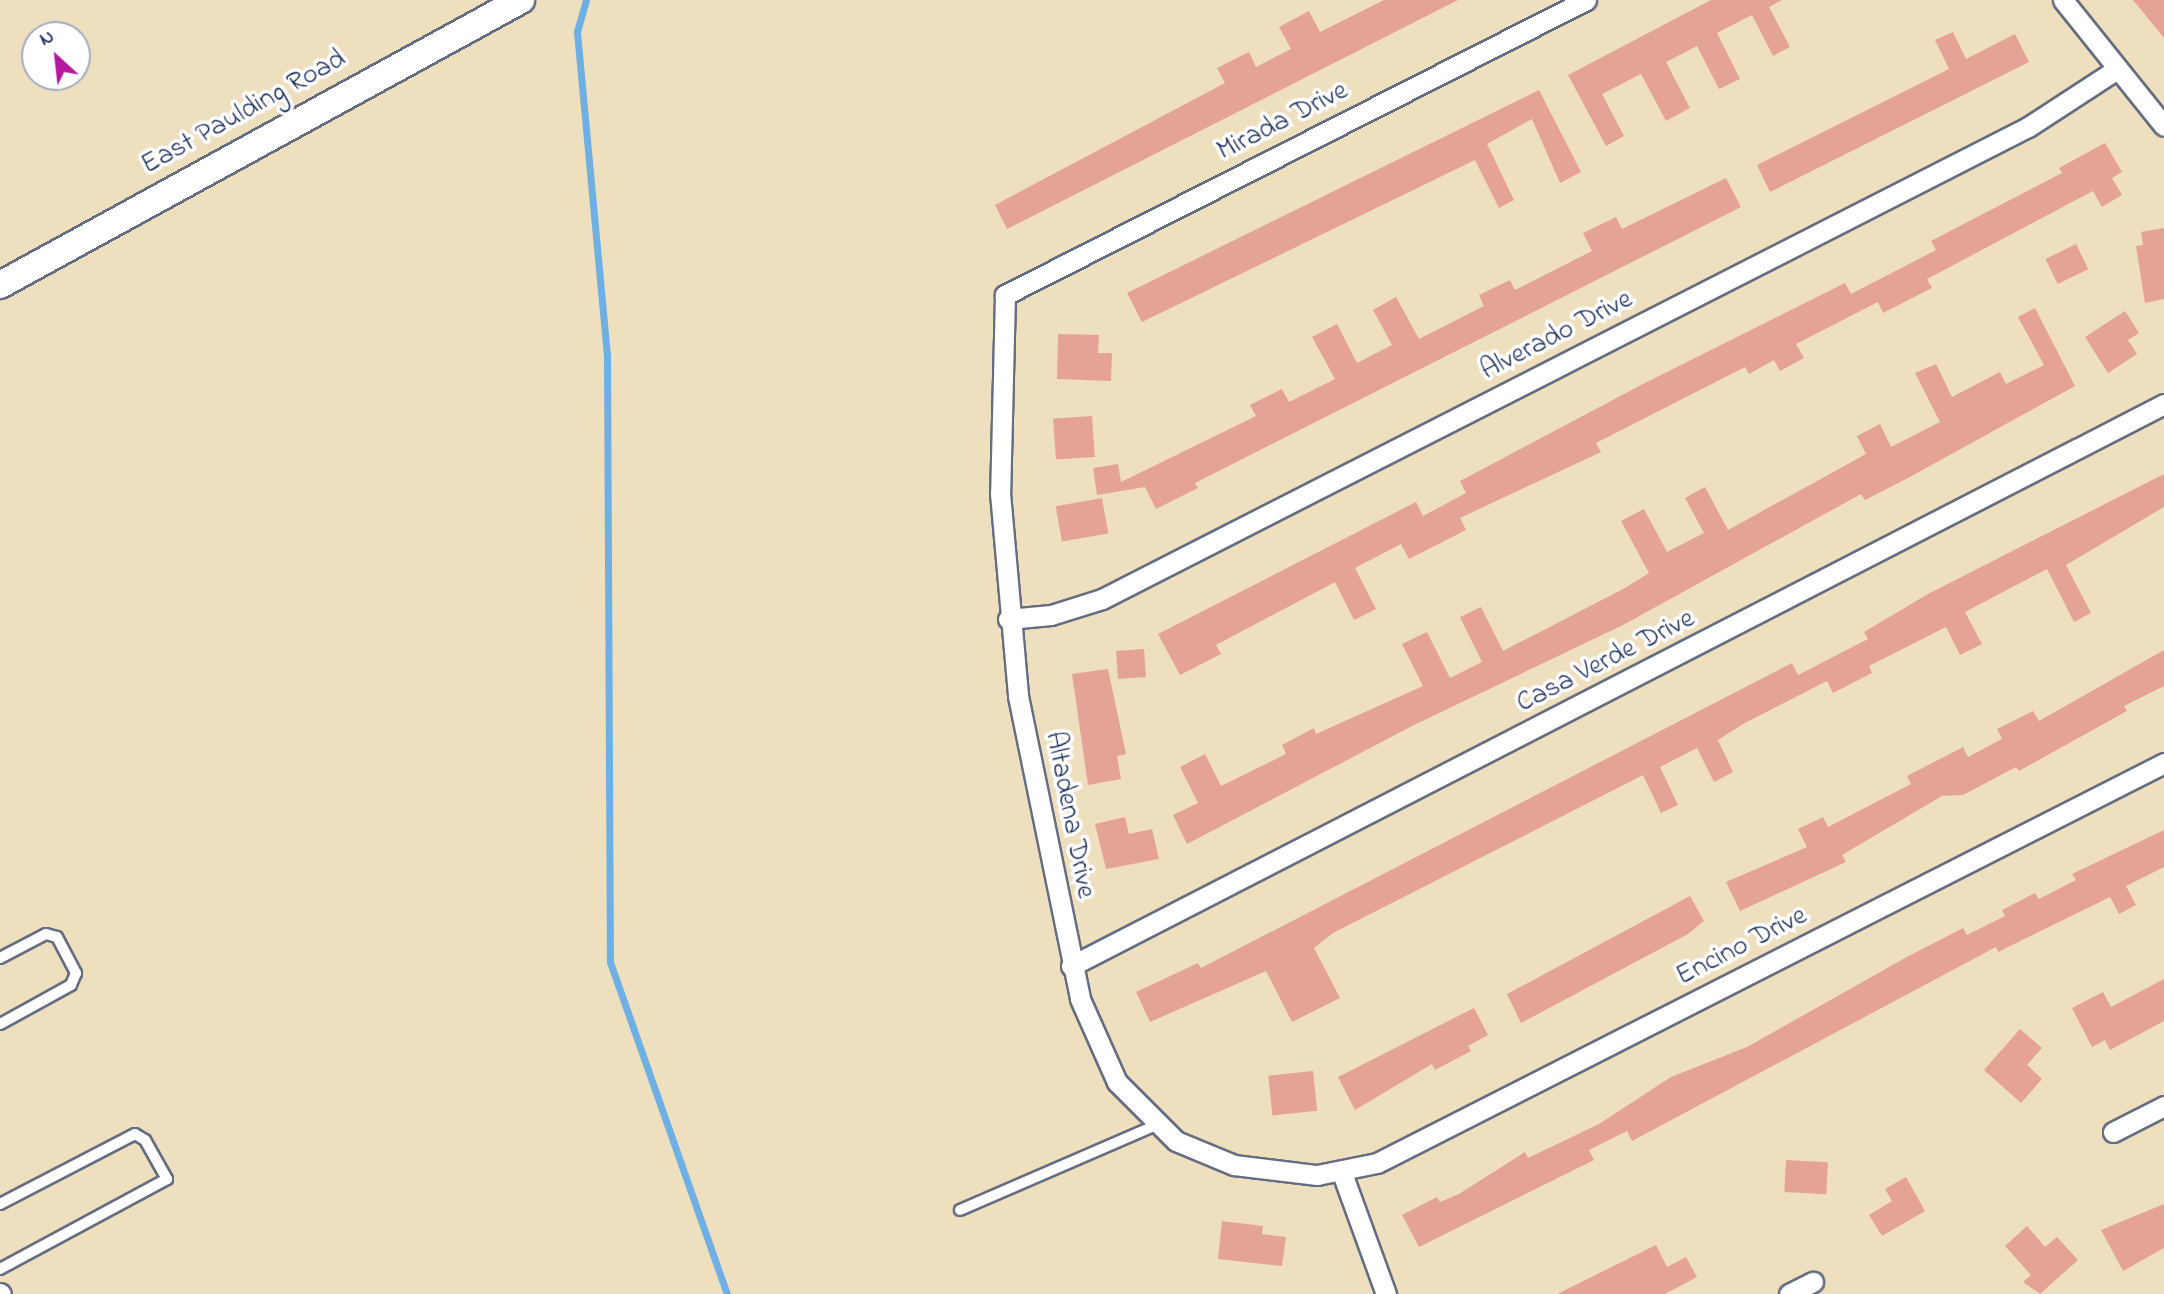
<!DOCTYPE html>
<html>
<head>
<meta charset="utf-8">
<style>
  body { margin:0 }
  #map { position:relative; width:2164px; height:1294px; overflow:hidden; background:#eedfbf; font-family:"Indie Flower",sans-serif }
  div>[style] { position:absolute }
  .stream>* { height:7px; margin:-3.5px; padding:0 3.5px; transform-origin:3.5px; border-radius:3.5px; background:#6eb0e3 }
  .building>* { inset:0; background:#e5a398; transform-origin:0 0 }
  .roads { filter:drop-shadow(2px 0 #656d80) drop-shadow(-2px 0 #656d80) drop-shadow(0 2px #656d80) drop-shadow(0 -2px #656d80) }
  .service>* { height:10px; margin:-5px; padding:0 5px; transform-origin:5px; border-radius:5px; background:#fff }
  .minor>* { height:19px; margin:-9.5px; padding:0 9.5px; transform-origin:9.5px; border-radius:9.5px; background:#fff }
  .secondary>* { height:26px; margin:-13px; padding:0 13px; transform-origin:13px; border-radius:13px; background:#fff }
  span { translate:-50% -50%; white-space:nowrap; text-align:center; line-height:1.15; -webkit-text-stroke:7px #fff; paint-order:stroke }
  .street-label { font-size:28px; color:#1b2f5e }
  .north { position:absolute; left:21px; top:21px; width:70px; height:70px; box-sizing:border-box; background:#fff; border:2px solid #a4acbf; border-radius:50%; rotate:333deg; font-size:19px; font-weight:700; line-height:28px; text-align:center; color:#1b2f5e }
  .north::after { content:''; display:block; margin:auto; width:24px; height:32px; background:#b5179e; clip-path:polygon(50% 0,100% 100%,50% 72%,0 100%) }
</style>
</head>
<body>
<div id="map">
  <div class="stream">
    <i style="left:586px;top:0;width:33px;rotate:106deg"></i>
    <i style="left:577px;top:32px;width:326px;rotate:84.7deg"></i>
    <i style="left:607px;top:357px;width:605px;rotate:89.72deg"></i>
    <i style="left:610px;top:962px;width:352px;rotate:70.6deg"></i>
  </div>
  <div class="building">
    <i style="clip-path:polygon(1384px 0,1458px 0,1007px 229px,995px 205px,1225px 83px,1217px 68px,1249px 52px,1256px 67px,1291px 49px,1279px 27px,1309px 11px,1320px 32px)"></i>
    <i style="clip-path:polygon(1711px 0,1782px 0,1769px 7px,1790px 47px,1773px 56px,1752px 15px,1717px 33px,1740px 79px,1719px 89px,1697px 46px,1666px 62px,1690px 108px,1666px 121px,1641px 74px,1602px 94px,1624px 136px,1606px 146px,1568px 75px)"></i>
    <i style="clip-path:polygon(2133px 0,2164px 0,2164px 38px)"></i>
    <i style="clip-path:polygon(1953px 32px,1966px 59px,2015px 34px,2029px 62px,1770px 192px,1757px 165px,1949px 69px,1935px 40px)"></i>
    <i style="clip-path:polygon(1539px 90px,1581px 172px,1560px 183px,1532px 119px,1487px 144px,1514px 200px,1499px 208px,1475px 160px,1142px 322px,1127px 293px)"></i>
    <i style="clip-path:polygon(2105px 143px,2122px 172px,2112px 178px,2122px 195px,2102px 207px,2093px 191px,1927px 279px,1932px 288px,1883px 313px,1878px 302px,1796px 344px,1804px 358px,1780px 371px,1774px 360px,1749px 374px,1745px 367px,1596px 443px,1601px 452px,1460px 518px,1466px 530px,1409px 559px,1401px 544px,1355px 568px,1376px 609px,1354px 620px,1335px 582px,1216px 645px,1221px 654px,1180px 675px,1158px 634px,1416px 502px,1423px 516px,1466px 493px,1460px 481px,1643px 384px,1845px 283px,1851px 294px,1936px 250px,1931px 241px,2062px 173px,2059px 168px)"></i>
    <i style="clip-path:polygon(1726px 178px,1741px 207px,1195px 483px,1198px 488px,1156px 509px,1145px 487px,1097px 495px,1093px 468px,1118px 464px,1121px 482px,1256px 416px,1250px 405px,1282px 389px,1289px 402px,1335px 379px,1312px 337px,1337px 324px,1357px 363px,1392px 345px,1373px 310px,1396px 297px,1419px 339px,1484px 306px,1479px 295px,1510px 280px,1515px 290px,1592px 251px,1583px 233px,1616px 217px,1622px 229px)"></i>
    <i style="clip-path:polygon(2164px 228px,2164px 299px,2145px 303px,2136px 246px,2143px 245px,2141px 232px)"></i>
    <i style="left:2076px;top:244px;width:28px;height:34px;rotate:64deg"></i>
    <i style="clip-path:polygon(2035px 308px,2075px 386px,1908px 478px,1865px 500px,1861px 494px,1623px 625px,1414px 725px,1187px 844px,1173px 815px,1198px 803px,1180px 767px,1205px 754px,1221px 786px,1286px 754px,1282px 745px,1314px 728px,1316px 734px,1423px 686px,1402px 644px,1427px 632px,1450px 678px,1482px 662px,1460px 617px,1481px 607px,1503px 651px,1625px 588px,1649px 573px,1621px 521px,1644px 509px,1667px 552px,1704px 533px,1685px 498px,1705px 487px,1728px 530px,1866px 454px,1857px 436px,1880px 424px,1891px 447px,1940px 422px,1915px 373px,1936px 364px,1952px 397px,2000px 372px,2006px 384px,2044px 365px,2018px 317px)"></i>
    <i style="clip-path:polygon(2125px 311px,2139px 333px,2128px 340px,2137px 354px,2108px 373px,2085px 337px)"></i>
    <i style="clip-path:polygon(1058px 334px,1099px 335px,1098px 353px,1112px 353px,1111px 381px,1057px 379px)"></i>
    <i style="left:1092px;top:416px;width:41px;height:39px;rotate:86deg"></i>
    <i style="clip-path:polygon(2164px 474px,2164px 507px,2066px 565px,2091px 613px,2074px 622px,2047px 569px,1965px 612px,1982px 644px,1960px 655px,1946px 627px,1869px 666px,1872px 673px,1833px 693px,1827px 681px,1743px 724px,1718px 740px,1733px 772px,1714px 782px,1697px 748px,1660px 767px,1678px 805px,1661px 813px,1643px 775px,1333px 933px,1314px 948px,1340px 998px,1292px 1022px,1266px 971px,1150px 1022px,1136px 992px,1198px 963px,1201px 968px,1792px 663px,1798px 675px,1868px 639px,1864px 632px,1928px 594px)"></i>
    <i style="left:1102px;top:498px;width:36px;height:47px;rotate:80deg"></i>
    <i style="left:1144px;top:649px;width:28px;height:28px;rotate:86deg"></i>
    <i style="clip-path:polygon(2164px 650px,2164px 686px,2124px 706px,2127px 711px,2019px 771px,2016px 767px,1963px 795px,1942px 796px,1842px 855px,1846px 862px,1740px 911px,1726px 882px,1807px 847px,1798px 829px,1823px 817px,1828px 827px,1911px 784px,1907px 776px,1963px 747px,1968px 757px,2002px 739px,1997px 729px,2033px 711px,2039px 721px)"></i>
    <i style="clip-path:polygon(1108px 669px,1126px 754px,1117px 756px,1121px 779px,1088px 785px,1072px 674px)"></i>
    <i style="clip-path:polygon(1125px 817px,1129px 834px,1152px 829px,1159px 859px,1106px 869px,1095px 824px)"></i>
    <i style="clip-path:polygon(2164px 830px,2164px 867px,2126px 886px,2136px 905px,2119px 914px,2110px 897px,1998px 952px,1996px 947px,1632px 1141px,1627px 1131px,1589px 1150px,1594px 1160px,1419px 1247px,1402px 1215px,1437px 1197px,1440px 1202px,1459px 1194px,1525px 1152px,1528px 1158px,1599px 1124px,1671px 1077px,1747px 1047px,1905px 958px,1963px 928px,1967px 935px,2005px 916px,2002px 910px,2035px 893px,2039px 899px,2076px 880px,2072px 874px)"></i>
    <i style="clip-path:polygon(1690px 896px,1704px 921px,1688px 934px,1521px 1023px,1507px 994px)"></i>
    <i style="clip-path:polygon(2164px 979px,2164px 1021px,2110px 1050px,2105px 1040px,2092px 1047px,2072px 1008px,2103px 992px,2111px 1007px)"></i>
    <i style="clip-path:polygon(1474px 1008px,1488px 1035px,1468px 1046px,1471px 1051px,1435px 1070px,1432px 1064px,1355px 1110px,1338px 1077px)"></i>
    <i style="clip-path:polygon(2020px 1029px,2042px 1048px,2027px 1065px,2042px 1079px,2021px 1103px,1984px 1070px)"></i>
    <i style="left:1313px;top:1071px;width:40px;height:45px;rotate:84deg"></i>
    <i style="left:1786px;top:1160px;width:42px;height:32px;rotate:3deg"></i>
    <i style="clip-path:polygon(1906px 1177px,1925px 1211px,1882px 1236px,1869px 1215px,1892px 1201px,1885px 1189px)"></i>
    <i style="clip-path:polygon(2164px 1204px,2164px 1248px,2123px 1271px,2101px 1230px)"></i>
    <i style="clip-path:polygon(1222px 1221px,1263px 1226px,1262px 1234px,1286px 1237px,1282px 1266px,1218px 1259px)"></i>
    <i style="clip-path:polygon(2027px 1226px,2045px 1247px,2057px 1237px,2078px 1260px,2040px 1294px,2023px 1282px,2031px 1275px,2005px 1246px)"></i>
    <i style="clip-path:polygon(1656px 1245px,1667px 1267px,1686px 1257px,1697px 1277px,1665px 1294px,1557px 1294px)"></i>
  </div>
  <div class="roads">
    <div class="service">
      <i style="left:0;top:958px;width:52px;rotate:-27.6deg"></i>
      <i style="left:46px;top:934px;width:11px;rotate:15deg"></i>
      <i style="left:57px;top:937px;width:41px;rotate:62.2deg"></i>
      <i style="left:76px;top:973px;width:13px;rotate:113deg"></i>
      <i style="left:71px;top:985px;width:81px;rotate:151.2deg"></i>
      <i style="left:0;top:1204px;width:152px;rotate:-27.4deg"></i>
      <i style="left:135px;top:1134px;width:12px;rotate:31deg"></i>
      <i style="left:145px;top:1140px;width:45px;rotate:60.6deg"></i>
      <i style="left:167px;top:1179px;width:190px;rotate:151.7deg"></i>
      <i style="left:960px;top:1210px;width:214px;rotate:-23.4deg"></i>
    </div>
    <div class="minor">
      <i style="left:1586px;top:0;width:652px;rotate:153.08deg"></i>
      <i style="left:1005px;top:295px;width:198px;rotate:91.4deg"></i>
      <i style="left:1000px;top:493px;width:204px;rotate:84.9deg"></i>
      <i style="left:1018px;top:696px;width:309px;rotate:78.4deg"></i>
      <i style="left:1080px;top:999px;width:91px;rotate:66deg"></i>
      <i style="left:1117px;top:1082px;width:83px;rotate:45deg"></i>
      <i style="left:1176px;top:1141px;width:63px;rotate:22.5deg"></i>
      <i style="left:1234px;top:1165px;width:84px;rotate:6.9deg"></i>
      <i style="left:1317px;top:1175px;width:61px;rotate:-11.3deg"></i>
      <i style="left:1377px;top:1163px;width:883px;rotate:-26.94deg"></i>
      <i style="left:2063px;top:0;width:161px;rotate:51.3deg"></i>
      <i style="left:1008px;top:619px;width:43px;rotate:-5.3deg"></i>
      <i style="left:1051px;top:615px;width:53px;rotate:-17.4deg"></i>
      <i style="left:1102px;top:599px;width:1039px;rotate:-27.01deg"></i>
      <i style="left:2028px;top:127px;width:106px;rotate:-33.1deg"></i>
      <i style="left:1071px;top:966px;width:1229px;rotate:-27.21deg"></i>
      <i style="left:2113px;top:1132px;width:57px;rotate:-27deg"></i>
      <i style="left:1342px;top:1173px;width:129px;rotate:70deg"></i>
      <i style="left:0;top:1293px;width:1px;rotate:45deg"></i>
      <i style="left:1789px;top:1294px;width:27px;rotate:-27deg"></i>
    </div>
    <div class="secondary">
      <i style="left:0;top:285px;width:594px;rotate:-28.68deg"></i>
    </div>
  </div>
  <div class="street-label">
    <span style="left:244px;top:113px;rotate:-29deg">East Paulding Road</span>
    <span style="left:1283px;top:122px;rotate:-27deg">Mirada Drive</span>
    <span style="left:1557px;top:336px;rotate:-27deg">Alverado Drive</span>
    <span style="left:1606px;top:662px;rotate:-27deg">Casa Verde Drive</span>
    <span style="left:1069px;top:815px;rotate:79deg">Altadena Drive</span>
    <span style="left:1742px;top:947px;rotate:-27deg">Encino Drive</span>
  </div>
  <div class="north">N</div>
</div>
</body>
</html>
